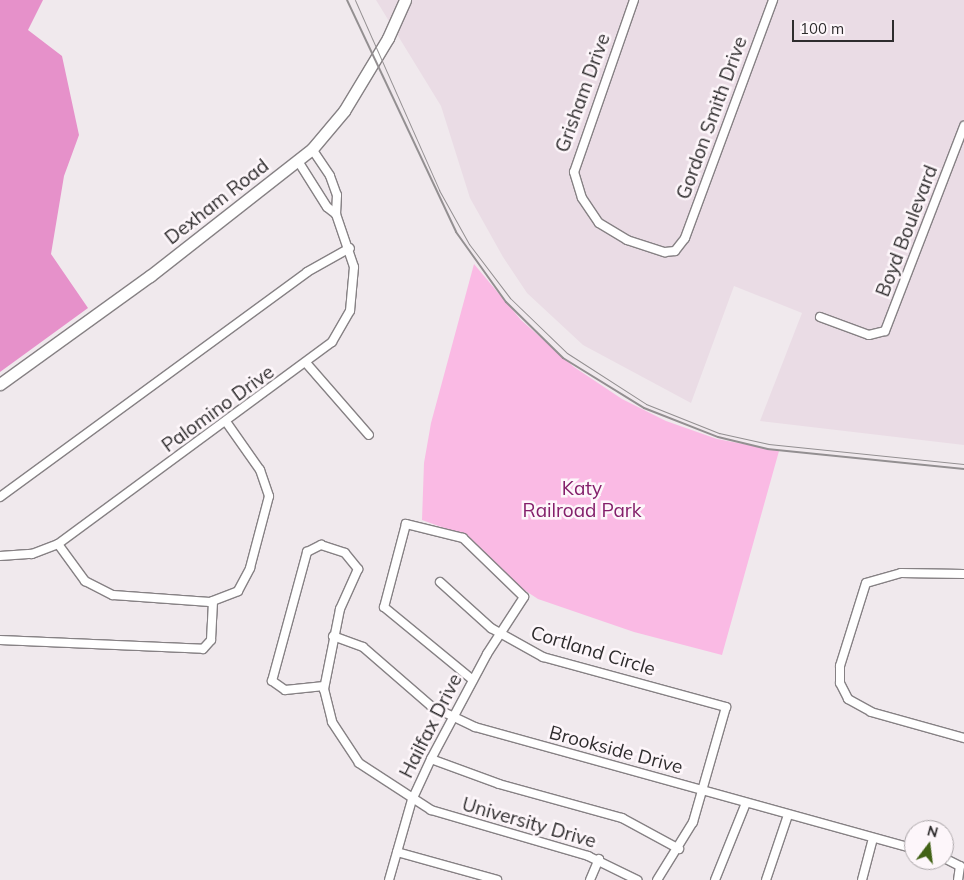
<!DOCTYPE html>
<html>
<head>
<meta charset="utf-8">
<style>
  body { margin:0 }
  #map { position:relative; width:964px; height:880px; overflow:hidden; background:#f0e9ed; font-family:Mulish,sans-serif }
  div>[style] { position:absolute }
  .built>* { inset:0; background:#eadce5 }
  .green>* { inset:0; background:#fabae4 }
  .forest>* { inset:0; background:#e691ca }
  .roads { filter:drop-shadow(1px 0 #868184) drop-shadow(-1px 0 #868184) drop-shadow(0 1px #868184) drop-shadow(0 -1px #868184) }
  .street>* { height:8px; margin:-4px; padding:0 4px; transform-origin:4px; border-radius:4px; background:#fff }
  .secondary>* { height:11px; margin:-5.5px; padding:0 5.5px; transform-origin:5.5px; border-radius:5.5px; background:#fff }
  .tram>* { height:1px; margin:-0.5px; padding:0 0.5px; transform-origin:0.5px; border-radius:0.5px; background:#938f91 }
  .rail>* { height:2px; margin:-1px; padding:0 1px; transform-origin:1px; border-radius:1px; background:#938f91 }
  span { translate:-50% -50%; white-space:nowrap; text-align:center; line-height:1.15; -webkit-text-stroke:5px #fdf6fa; paint-order:stroke }
  .street-label { font-size:19px; color:#2e2c2d }
  .park-label { font-size:19px; color:#84206b }
  .north { position:absolute; left:904px; top:820px; width:50px; height:50px; box-sizing:border-box; background:#fdf6fa; border:1px solid #aaa5a8; border-radius:50%; rotate:15deg; font-size:14px; font-weight:700; line-height:20px; text-align:center; color:#2e2c2d }
  .north::after { content:''; display:block; margin:auto; width:18px; height:22px; background:#426216; clip-path:polygon(50% 0,100% 100%,50% 72%,0 100%) }
  .scale { position:absolute; left:792px; top:20px; width:102px; height:22px; box-sizing:border-box; border:2px solid #2e2c2d; border-top:0; padding-left:6px; font-size:15px; line-height:18px; white-space:nowrap; color:#2e2c2d; -webkit-text-stroke:4px #fdf6fa; paint-order:stroke }
</style>
</head>
<body>
<div id="map">
  <div class="built">
    <i style="clip-path:polygon(376px 0,964px 0,964px 445px,760px 421px,802px 313px,734px 286px,691px 403px,583px 345px,527px 293px,503px 257px,470px 198px,441px 106px)"></i>
  </div>
  <div class="green">
    <i style="clip-path:polygon(474px 264px,521px 320px,574px 367px,622px 399px,666px 421px,717px 439px,779px 451px,722px 655px,634px 632px,538px 599px,500px 574px,461px 534px,422px 520px,424px 463px,431px 423px)"></i>
  </div>
  <div class="forest">
    <i style="clip-path:polygon(0 0,43px 0,28px 30px,62px 56px,79px 135px,64px 176px,51px 254px,88px 308px,0 372px)"></i>
  </div>
  <div class="roads">
    <div class="street">
      <i style="left:634px;top:0;width:182px;rotate:109.2deg"></i>
      <i style="left:574px;top:172px;width:27px;rotate:73deg"></i>
      <i style="left:582px;top:198px;width:30px;rotate:56deg"></i>
      <i style="left:599px;top:223px;width:33px;rotate:31deg"></i>
      <i style="left:627px;top:240px;width:40px;rotate:18deg"></i>
      <i style="left:665px;top:252px;width:10px;rotate:-6deg"></i>
      <i style="left:675px;top:251px;width:16px;rotate:-52deg"></i>
      <i style="left:685px;top:238px;width:254px;rotate:-69.7deg"></i>
      <i style="left:312px;top:149px;width:32px;rotate:56deg"></i>
      <i style="left:330px;top:176px;width:20px;rotate:70deg"></i>
      <i style="left:337px;top:195px;width:19px;rotate:93deg"></i>
      <i style="left:820px;top:317px;width:52px;rotate:20.2deg"></i>
      <i style="left:869px;top:335px;width:16px;rotate:-14deg"></i>
      <i style="left:885px;top:331px;width:220px;rotate:-68.9deg"></i>
      <i style="left:307px;top:364px;width:94px;rotate:48.9deg"></i>
      <i style="left:0;top:497px;width:381px;rotate:-36.2deg"></i>
      <i style="left:307px;top:272px;width:49px;rotate:-29.2deg"></i>
      <i style="left:58px;top:544px;width:46px;rotate:53.9deg"></i>
      <i style="left:85px;top:581px;width:31px;rotate:27deg"></i>
      <i style="left:113px;top:595px;width:97px;rotate:4.1deg"></i>
      <i style="left:210px;top:602px;width:30px;rotate:-21deg"></i>
      <i style="left:238px;top:591px;width:26px;rotate:-62deg"></i>
      <i style="left:250px;top:568px;width:74px;rotate:-75.2deg"></i>
      <i style="left:269px;top:496px;width:28px;rotate:-109deg"></i>
      <i style="left:260px;top:470px;width:57px;rotate:-125.1deg"></i>
      <i style="left:0;top:556px;width:32px;rotate:-4deg"></i>
      <i style="left:32px;top:554px;width:28px;rotate:-21deg"></i>
      <i style="left:58px;top:544px;width:340px;rotate:-36.4deg"></i>
      <i style="left:332px;top:342px;width:36px;rotate:-60deg"></i>
      <i style="left:350px;top:311px;width:44px;rotate:-84.8deg"></i>
      <i style="left:354px;top:267px;width:56px;rotate:-108.8deg"></i>
      <i style="left:336px;top:214px;width:11px;rotate:-142deg"></i>
      <i style="left:327px;top:207px;width:54px;rotate:-122.2deg"></i>
      <i style="left:964px;top:574px;width:63px;rotate:-179.1deg"></i>
      <i style="left:901px;top:573px;width:36px;rotate:164deg"></i>
      <i style="left:866px;top:583px;width:87px;rotate:107.4deg"></i>
      <i style="left:840px;top:666px;width:17px;rotate:90deg"></i>
      <i style="left:840px;top:683px;width:18px;rotate:63deg"></i>
      <i style="left:848px;top:699px;width:26px;rotate:29deg"></i>
      <i style="left:871px;top:712px;width:97px;rotate:15.6deg"></i>
      <i style="left:440px;top:582px;width:69px;rotate:42deg"></i>
      <i style="left:491px;top:628px;width:60px;rotate:29.1deg"></i>
      <i style="left:543px;top:657px;width:190px;rotate:15.3deg"></i>
      <i style="left:726px;top:707px;width:120px;rotate:106deg"></i>
      <i style="left:693px;top:822px;width:68px;rotate:121.8deg"></i>
      <i style="left:333px;top:636px;width:32px;rotate:20deg"></i>
      <i style="left:363px;top:647px;width:90px;rotate:40.9deg"></i>
      <i style="left:431px;top:706px;width:49px;rotate:25.5deg"></i>
      <i style="left:475px;top:727px;width:456px;rotate:15.5deg"></i>
      <i style="left:0;top:640px;width:203px;rotate:2.5deg"></i>
      <i style="left:203px;top:649px;width:12px;rotate:-48deg"></i>
      <i style="left:211px;top:640px;width:39px;rotate:-87deg"></i>
      <i style="left:324px;top:686px;width:39px;rotate:174deg"></i>
      <i style="left:285px;top:690px;width:16px;rotate:-145deg"></i>
      <i style="left:272px;top:681px;width:134px;rotate:-74.8deg"></i>
      <i style="left:307px;top:552px;width:16px;rotate:-27deg"></i>
      <i style="left:321px;top:545px;width:25px;rotate:18deg"></i>
      <i style="left:345px;top:553px;width:21px;rotate:51deg"></i>
      <i style="left:358px;top:569px;width:44px;rotate:114.2deg"></i>
      <i style="left:340px;top:609px;width:82px;rotate:101.3deg"></i>
      <i style="left:324px;top:689px;width:34px;rotate:76deg"></i>
      <i style="left:332px;top:722px;width:49px;rotate:56.6deg"></i>
      <i style="left:359px;top:763px;width:86px;rotate:33.1deg"></i>
      <i style="left:431px;top:810px;width:164px;rotate:16.3deg"></i>
      <i style="left:588px;top:856px;width:55px;rotate:26.1deg"></i>
      <i style="left:431px;top:759px;width:72px;rotate:20.2deg"></i>
      <i style="left:499px;top:784px;width:128px;rotate:15.5deg"></i>
      <i style="left:622px;top:818px;width:65px;rotate:28.5deg"></i>
      <i style="left:397px;top:852px;width:104px;rotate:15.6deg"></i>
      <i style="left:944px;top:858px;width:18px;rotate:27deg"></i>
      <i style="left:960px;top:866px;width:14px;rotate:98deg"></i>
      <i style="left:389px;top:880px;width:83px;rotate:-74deg"></i>
      <i style="left:412px;top:800px;width:45px;rotate:-65.1deg"></i>
      <i style="left:431px;top:759px;width:119px;rotate:-61.9deg"></i>
      <i style="left:487px;top:654px;width:68px;rotate:-57deg"></i>
      <i style="left:524px;top:597px;width:85px;rotate:-136deg"></i>
      <i style="left:463px;top:538px;width:59px;rotate:-166.2deg"></i>
      <i style="left:406px;top:524px;width:86px;rotate:104.8deg"></i>
      <i style="left:384px;top:607px;width:115px;rotate:39.4deg"></i>
      <i style="left:590px;top:880px;width:23px;rotate:-67deg"></i>
      <i style="left:715px;top:880px;width:83px;rotate:-68.1deg"></i>
      <i style="left:766px;top:880px;width:69px;rotate:-71.3deg"></i>
      <i style="left:862px;top:880px;width:43px;rotate:-75.3deg"></i>
    </div>
    <div class="secondary">
      <i style="left:0;top:384px;width:185px;rotate:-35.8deg"></i>
      <i style="left:150px;top:276px;width:206px;rotate:-38.1deg"></i>
      <i style="left:312px;top:149px;width:50px;rotate:-49.9deg"></i>
      <i style="left:344px;top:111px;width:85px;rotate:-58.9deg"></i>
      <i style="left:388px;top:38px;width:42px;rotate:-65.9deg"></i>
    </div>
  </div>
  <div class="tram">
    <i style="left:355px;top:0;width:208px;rotate:66.1deg"></i>
    <i style="left:439px;top:190px;width:62px;rotate:60.9deg"></i>
    <i style="left:469px;top:244px;width:68px;rotate:52.8deg"></i>
    <i style="left:510px;top:298px;width:79px;rotate:44deg"></i>
    <i style="left:567px;top:353px;width:94px;rotate:32.8deg"></i>
    <i style="left:646px;top:404px;width:79px;rotate:21.7deg"></i>
    <i style="left:719px;top:433px;width:51px;rotate:12.4deg"></i>
    <i style="left:769px;top:444px;width:196px;rotate:5.9deg"></i>
  </div>
  <div class="rail">
    <i style="left:347px;top:0;width:256px;rotate:64.8deg"></i>
    <i style="left:456px;top:232px;width:86px;rotate:54.5deg"></i>
    <i style="left:506px;top:302px;width:80px;rotate:44.5deg"></i>
    <i style="left:563px;top:358px;width:95px;rotate:31.7deg"></i>
    <i style="left:644px;top:408px;width:79px;rotate:21.4deg"></i>
    <i style="left:718px;top:437px;width:51px;rotate:13.5deg"></i>
    <i style="left:768px;top:449px;width:197px;rotate:5.8deg"></i>
  </div>
  <div class="street-label">
    <span style="left:583px;top:93px;rotate:-70deg">Grisham Drive</span>
    <span style="left:712px;top:118px;rotate:-70deg">Gordon Smith Drive</span>
    <span style="left:217px;top:202px;rotate:-38deg">Dexham Road</span>
    <span style="left:907px;top:231px;rotate:-69deg">Boyd Boulevard</span>
    <span style="left:218px;top:409px;rotate:-36deg">Palomino Drive</span>
    <span style="left:593px;top:651px;rotate:17deg">Cortland Circle</span>
    <span style="left:431px;top:726px;rotate:-63deg">Hailfax Drive</span>
    <span style="left:616px;top:750px;rotate:15deg">Brookside Drive</span>
    <span style="left:529px;top:823px;rotate:16deg">University Drive</span>
  </div>
  <div class="park-label">
    <span style="left:582px;top:500px">Katy<br>Railroad Park</span>
  </div>
  <div class="north">N</div>
  <div class="scale">100 m</div>
</div>
</body>
</html>
